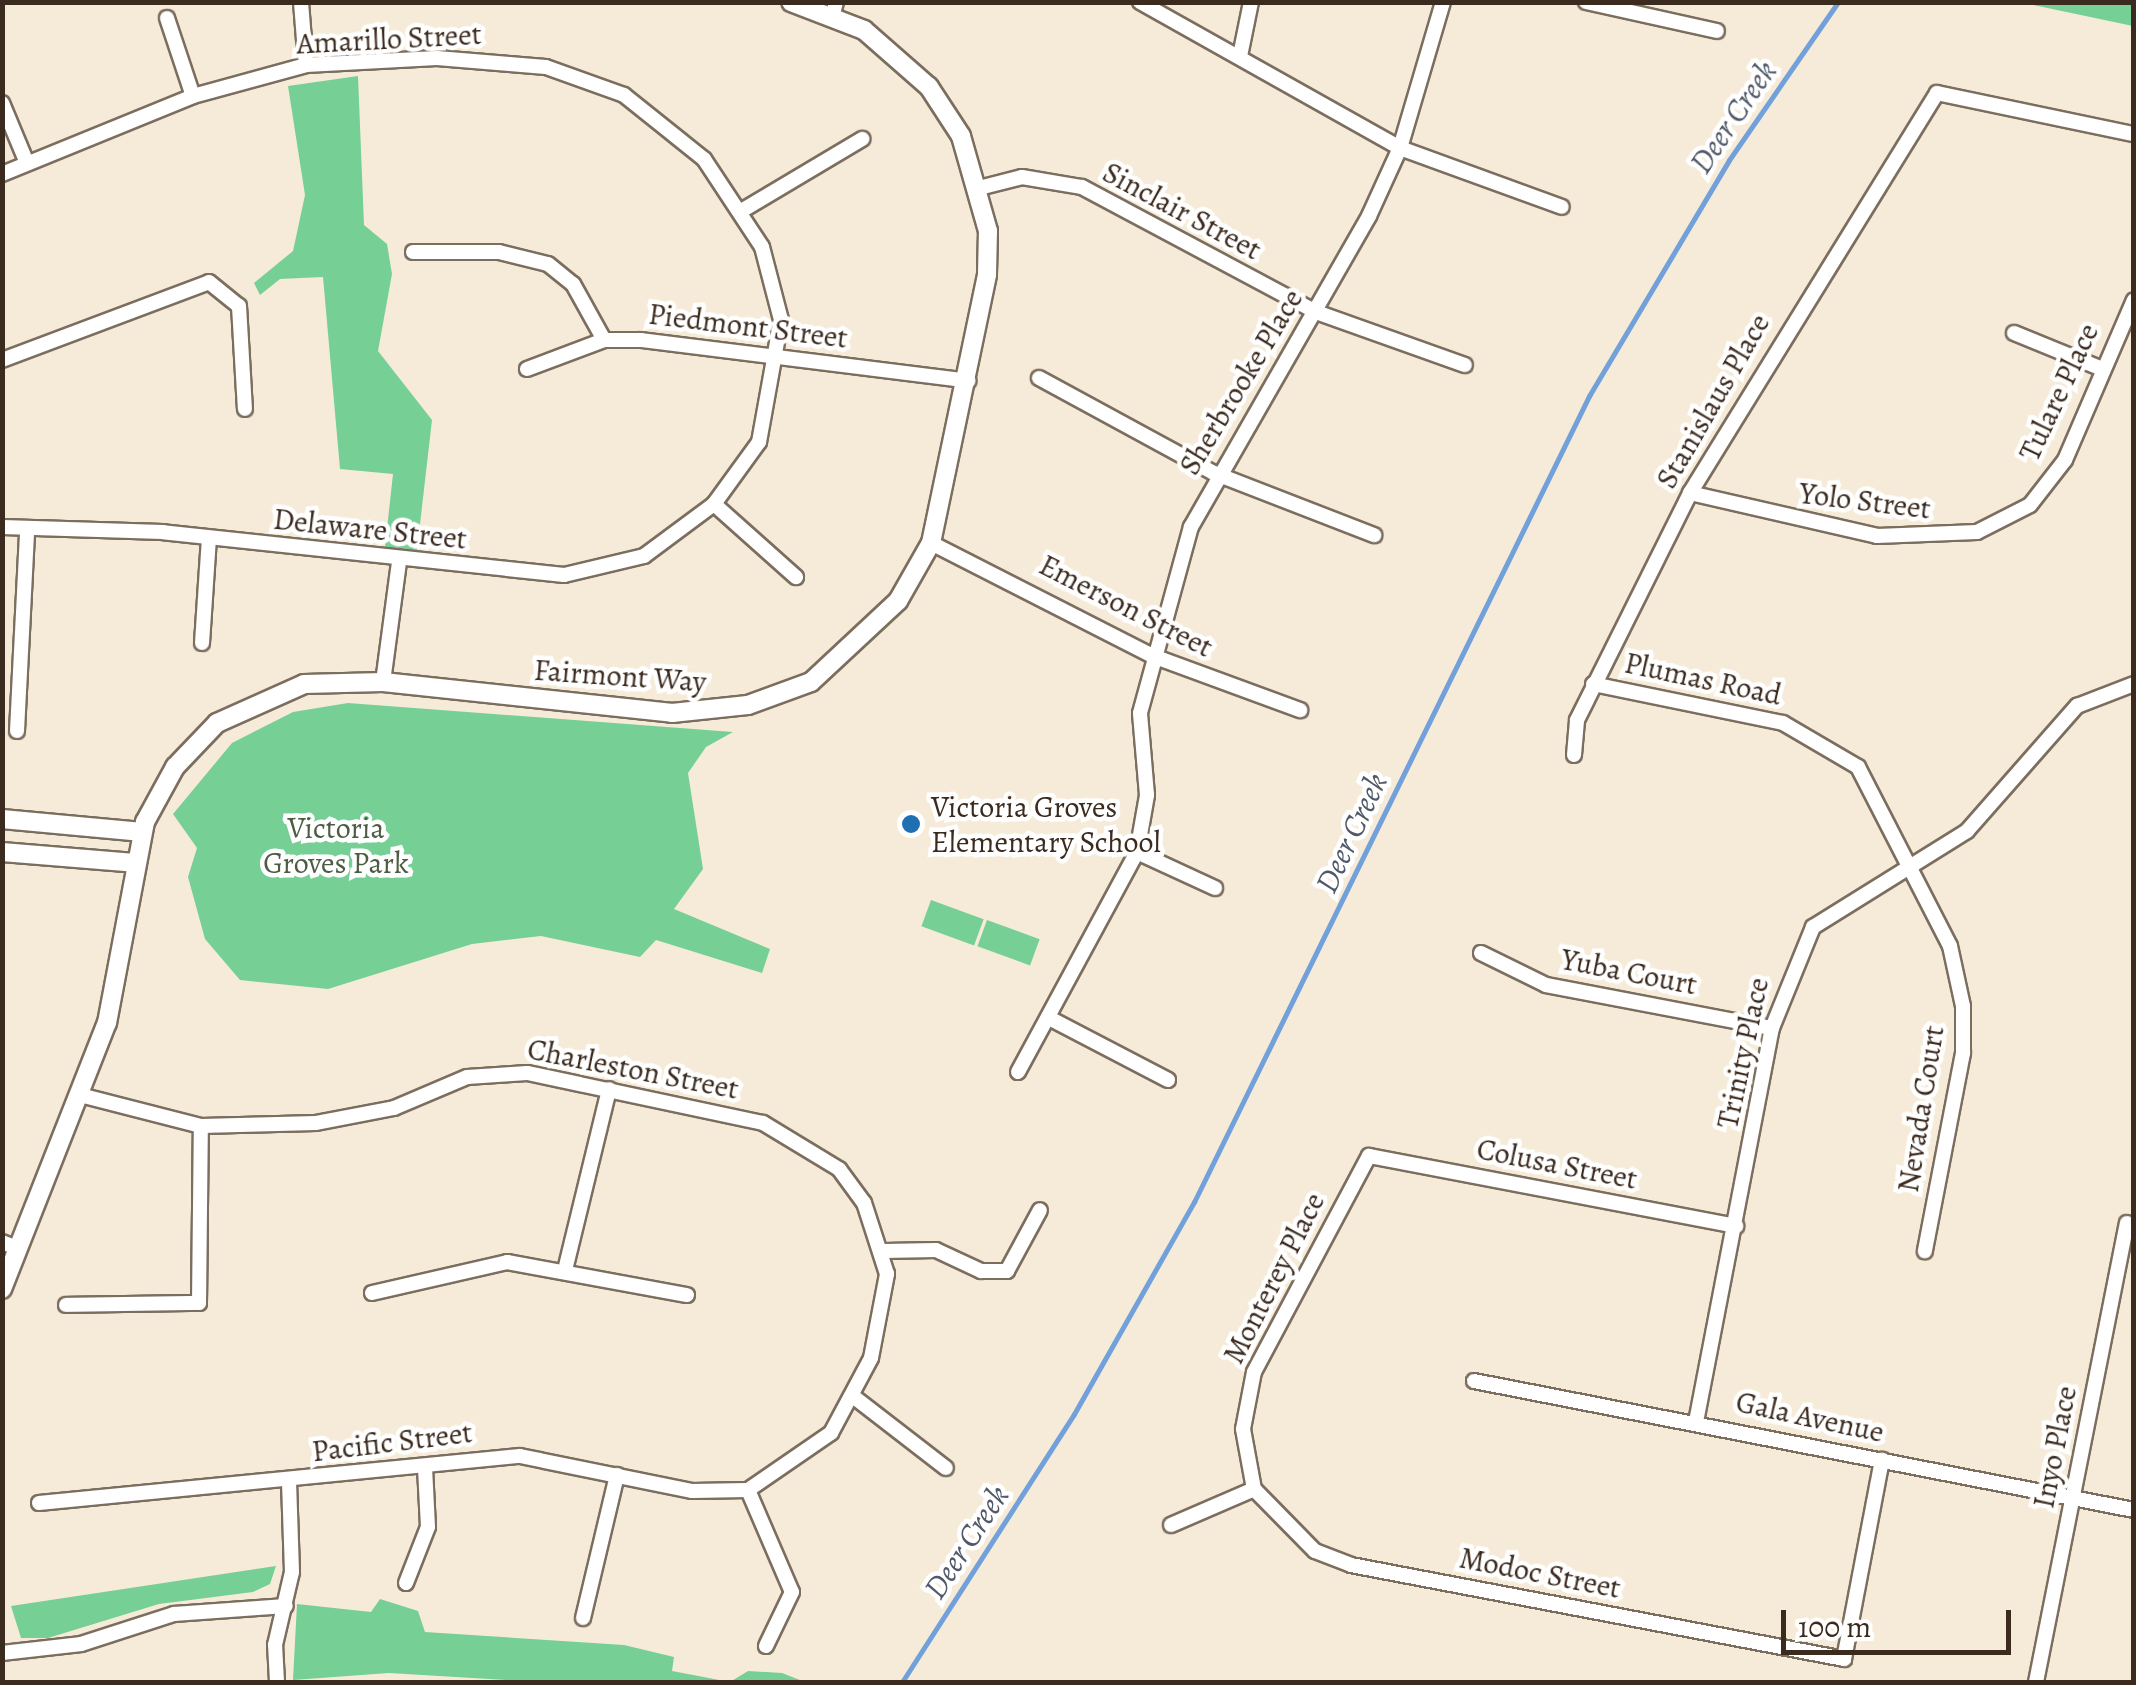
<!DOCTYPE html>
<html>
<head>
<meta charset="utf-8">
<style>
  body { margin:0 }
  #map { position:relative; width:2136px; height:1685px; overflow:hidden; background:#f6ebd8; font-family:Alegreya,serif }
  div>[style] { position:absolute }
  .green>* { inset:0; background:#76cf95; transform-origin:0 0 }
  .stream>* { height:5px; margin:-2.5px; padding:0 2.5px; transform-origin:2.5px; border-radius:2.5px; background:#71a0da }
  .roads { filter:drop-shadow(2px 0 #7c6e5f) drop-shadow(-2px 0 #7c6e5f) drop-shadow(0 2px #7c6e5f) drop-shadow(0 -2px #7c6e5f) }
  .minor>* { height:14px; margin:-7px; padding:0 7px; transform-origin:7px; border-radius:7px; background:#fff }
  .tertiary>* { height:18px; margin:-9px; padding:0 9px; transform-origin:9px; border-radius:9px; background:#fff }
  .dots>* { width:28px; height:28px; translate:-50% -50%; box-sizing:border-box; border:5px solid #fff; border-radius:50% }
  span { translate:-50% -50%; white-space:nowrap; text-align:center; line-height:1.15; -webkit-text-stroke:9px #fff; paint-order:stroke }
  .street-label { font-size:30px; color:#3b2a1e }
  .poi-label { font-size:30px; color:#3b2a1e }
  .left { translate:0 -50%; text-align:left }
  .park-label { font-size:30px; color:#4d5c42 }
  .water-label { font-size:32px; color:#515969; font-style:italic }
  .frame { position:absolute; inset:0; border:5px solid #3b2a1e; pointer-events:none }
  .scale { position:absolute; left:1781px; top:1610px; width:230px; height:45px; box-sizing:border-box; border:5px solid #3b2a1e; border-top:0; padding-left:12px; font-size:30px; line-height:35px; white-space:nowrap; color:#3b2a1e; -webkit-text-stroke:8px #fff; paint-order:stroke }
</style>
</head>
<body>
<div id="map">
  <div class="green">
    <i style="clip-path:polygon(2024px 3px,2133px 3px,2133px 26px)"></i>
    <i style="clip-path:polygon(358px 76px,364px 225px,387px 244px,392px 274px,378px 351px,432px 420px,417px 550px,385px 547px,393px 474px,340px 469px,323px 277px,280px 279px,260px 295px,254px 283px,293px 251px,305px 195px,288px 86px)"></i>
    <i style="clip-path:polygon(348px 703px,733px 732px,706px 747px,688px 773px,703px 869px,674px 909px,770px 949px,762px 973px,656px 940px,640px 957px,541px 936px,472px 944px,328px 989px,240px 980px,205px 939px,188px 877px,197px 848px,173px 814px,232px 743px,293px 712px)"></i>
    <i style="left:931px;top:900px;width:56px;height:28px;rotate:20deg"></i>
    <i style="left:987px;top:920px;width:56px;height:28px;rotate:20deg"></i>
    <i style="clip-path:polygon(276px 1566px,270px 1584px,253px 1592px,159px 1604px,48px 1638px,21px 1638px,11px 1606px)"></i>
    <i style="clip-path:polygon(380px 1599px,418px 1611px,425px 1632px,624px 1645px,674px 1657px,672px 1671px,730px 1682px,748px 1671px,782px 1673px,805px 1682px,540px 1682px,389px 1673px,293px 1680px,297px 1604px,371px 1612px)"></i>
  </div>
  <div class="stream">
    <i style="left:902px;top:1682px;width:318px;rotate:-57.3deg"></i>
    <i style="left:1074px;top:1414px;width:244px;rotate:-60.5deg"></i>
    <i style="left:1194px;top:1202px;width:898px;rotate:-63.89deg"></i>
    <i style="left:1589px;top:396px;width:274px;rotate:-59.3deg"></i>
    <i style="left:1729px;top:160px;width:192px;rotate:-55.4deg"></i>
  </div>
  <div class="roads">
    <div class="minor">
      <i style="left:301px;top:2px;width:63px;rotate:85.5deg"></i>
      <i style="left:1140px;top:2px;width:298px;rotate:29.3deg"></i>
      <i style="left:1400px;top:148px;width:172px;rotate:20deg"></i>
      <i style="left:1586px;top:2px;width:134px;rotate:12.5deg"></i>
      <i style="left:833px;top:14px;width:12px;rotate:-76deg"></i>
      <i style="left:167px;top:18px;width:82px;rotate:71.6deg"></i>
      <i style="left:1240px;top:56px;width:55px;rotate:-78.5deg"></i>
      <i style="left:2px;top:103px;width:65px;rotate:67.4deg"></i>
      <i style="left:2px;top:174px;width:206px;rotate:-22.2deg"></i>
      <i style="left:193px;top:96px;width:117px;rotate:-15.3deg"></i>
      <i style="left:306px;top:65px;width:131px;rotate:-3.1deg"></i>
      <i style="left:437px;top:58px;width:109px;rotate:4.7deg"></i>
      <i style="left:546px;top:67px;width:83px;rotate:19.7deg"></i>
      <i style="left:624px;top:95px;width:102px;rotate:38.7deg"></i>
      <i style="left:704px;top:159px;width:105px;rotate:56.6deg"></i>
      <i style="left:762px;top:247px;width:75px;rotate:75.4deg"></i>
      <i style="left:781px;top:320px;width:124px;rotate:100.2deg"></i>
      <i style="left:759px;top:442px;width:77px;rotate:126deg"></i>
      <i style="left:714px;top:504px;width:87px;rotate:143.4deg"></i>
      <i style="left:644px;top:556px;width:82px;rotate:166.6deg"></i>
      <i style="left:564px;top:575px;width:403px;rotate:-173.9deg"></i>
      <i style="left:163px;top:532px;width:161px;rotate:-178.2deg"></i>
      <i style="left:979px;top:188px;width:44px;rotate:-14.3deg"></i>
      <i style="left:1022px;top:177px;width:61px;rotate:9.5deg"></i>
      <i style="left:1082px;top:187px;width:265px;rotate:28.1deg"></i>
      <i style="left:1316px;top:312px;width:158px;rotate:19.6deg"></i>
      <i style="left:743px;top:210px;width:139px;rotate:-30.8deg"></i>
      <i style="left:413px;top:252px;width:86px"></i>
      <i style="left:499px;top:252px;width:50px;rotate:13.8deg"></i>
      <i style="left:548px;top:264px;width:32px;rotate:39deg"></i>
      <i style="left:573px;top:284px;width:64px;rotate:61deg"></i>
      <i style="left:2014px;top:333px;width:95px;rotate:22.2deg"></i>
      <i style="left:2px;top:360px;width:221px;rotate:-20.6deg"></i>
      <i style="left:209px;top:282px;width:38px;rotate:39deg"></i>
      <i style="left:239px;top:306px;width:103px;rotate:86.7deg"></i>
      <i style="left:527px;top:369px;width:82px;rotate:-20.6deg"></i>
      <i style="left:604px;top:340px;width:37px"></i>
      <i style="left:641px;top:340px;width:330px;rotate:7.1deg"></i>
      <i style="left:1039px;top:378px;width:199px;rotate:28.5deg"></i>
      <i style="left:1214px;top:473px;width:172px;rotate:21.2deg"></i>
      <i style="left:1690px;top:493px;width:192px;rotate:12.9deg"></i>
      <i style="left:1877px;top:536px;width:100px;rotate:-2.3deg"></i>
      <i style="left:1977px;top:532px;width:59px;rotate:-27deg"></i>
      <i style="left:2030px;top:505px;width:57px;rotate:-52.1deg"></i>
      <i style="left:2065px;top:460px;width:174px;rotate:-66.7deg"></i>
      <i style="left:714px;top:504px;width:110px;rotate:41.7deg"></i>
      <i style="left:931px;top:543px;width:249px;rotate:27deg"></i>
      <i style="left:1153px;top:656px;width:157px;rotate:20.2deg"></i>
      <i style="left:202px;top:643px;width:105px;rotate:-86.2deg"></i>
      <i style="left:383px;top:682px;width:121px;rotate:-82.4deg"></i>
      <i style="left:1593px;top:684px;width:194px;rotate:11.6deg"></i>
      <i style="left:1783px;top:723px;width:87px;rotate:30.4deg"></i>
      <i style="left:1858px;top:767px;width:201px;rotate:62.8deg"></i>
      <i style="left:1950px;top:946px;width:61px;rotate:77.8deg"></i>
      <i style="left:1963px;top:1006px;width:47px;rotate:90deg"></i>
      <i style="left:1963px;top:1053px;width:202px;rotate:100.9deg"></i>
      <i style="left:17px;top:731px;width:198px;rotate:-87.1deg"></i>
      <i style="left:1574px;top:755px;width:35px;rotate:-85deg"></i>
      <i style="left:1577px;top:720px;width:254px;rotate:-63.5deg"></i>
      <i style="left:1690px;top:493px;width:470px;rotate:-58.3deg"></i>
      <i style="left:1937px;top:93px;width:201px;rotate:11.8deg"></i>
      <i style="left:1137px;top:852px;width:86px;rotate:24.8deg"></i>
      <i style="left:1481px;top:953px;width:72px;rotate:26.2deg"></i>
      <i style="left:1546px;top:985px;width:230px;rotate:10.8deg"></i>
      <i style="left:1051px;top:1019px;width:132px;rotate:27.5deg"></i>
      <i style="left:1018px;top:1072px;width:250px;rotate:-61.6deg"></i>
      <i style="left:1137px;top:852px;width:58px;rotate:-80deg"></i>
      <i style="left:1147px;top:795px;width:82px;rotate:-94.9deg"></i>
      <i style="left:1140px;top:713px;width:193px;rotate:-74.7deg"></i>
      <i style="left:1191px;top:527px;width:358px;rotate:-60.2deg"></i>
      <i style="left:1369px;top:216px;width:75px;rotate:-65.5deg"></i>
      <i style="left:1400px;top:148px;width:152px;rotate:-73.6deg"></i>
      <i style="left:2px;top:1242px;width:18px;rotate:22deg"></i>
      <i style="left:884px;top:1251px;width:52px;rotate:-1.1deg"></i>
      <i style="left:936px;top:1250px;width:50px;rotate:25deg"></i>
      <i style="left:981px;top:1271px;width:26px"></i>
      <i style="left:1007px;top:1271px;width:69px;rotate:-61.6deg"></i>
      <i style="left:566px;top:1266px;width:182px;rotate:-76.3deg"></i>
      <i style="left:372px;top:1293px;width:139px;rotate:-12.9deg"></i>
      <i style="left:507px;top:1262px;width:183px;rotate:10.4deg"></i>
      <i style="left:66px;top:1305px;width:133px;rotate:-0.9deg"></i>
      <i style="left:199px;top:1303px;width:177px;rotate:-89.4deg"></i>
      <i style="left:1474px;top:1381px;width:672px;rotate:11.06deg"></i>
      <i style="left:854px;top:1397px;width:116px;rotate:37.7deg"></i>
      <i style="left:1696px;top:1422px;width:401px;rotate:-79.1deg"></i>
      <i style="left:1772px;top:1028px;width:109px;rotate:-67.9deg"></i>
      <i style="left:1813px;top:927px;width:181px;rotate:-31.9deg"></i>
      <i style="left:1967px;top:831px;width:167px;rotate:-48.7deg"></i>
      <i style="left:2077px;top:706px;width:61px;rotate:-21.1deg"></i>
      <i style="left:1254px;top:1489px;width:87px;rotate:45.5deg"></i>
      <i style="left:1315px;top:1551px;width:39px;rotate:21deg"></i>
      <i style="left:1351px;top:1565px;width:502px;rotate:10.79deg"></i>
      <i style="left:1844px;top:1659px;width:203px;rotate:-79.2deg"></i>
      <i style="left:1254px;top:1489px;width:61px;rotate:-100.4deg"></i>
      <i style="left:1243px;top:1429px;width:58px;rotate:-79.1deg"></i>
      <i style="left:1254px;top:1372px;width:245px;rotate:-62deg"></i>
      <i style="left:1369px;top:1156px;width:374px;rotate:10.8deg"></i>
      <i style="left:748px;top:1490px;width:111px;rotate:66.7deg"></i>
      <i style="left:792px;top:1592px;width:60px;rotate:115.7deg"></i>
      <i style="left:39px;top:1503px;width:483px;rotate:-5.6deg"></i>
      <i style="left:520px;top:1456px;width:176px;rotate:11.5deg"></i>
      <i style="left:692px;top:1491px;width:56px;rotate:-1deg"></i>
      <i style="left:748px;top:1490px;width:101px;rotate:-34.5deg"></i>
      <i style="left:831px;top:1433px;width:85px;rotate:-61.9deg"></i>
      <i style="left:871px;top:1358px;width:86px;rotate:-79.2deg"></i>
      <i style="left:887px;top:1274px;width:75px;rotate:-107.9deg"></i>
      <i style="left:864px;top:1203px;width:42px;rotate:-126.3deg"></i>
      <i style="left:839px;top:1169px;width:89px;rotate:-148.8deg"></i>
      <i style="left:763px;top:1123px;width:241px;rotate:-168deg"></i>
      <i style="left:527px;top:1073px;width:60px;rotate:176.2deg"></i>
      <i style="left:467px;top:1077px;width:79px;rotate:157deg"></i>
      <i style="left:394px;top:1108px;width:79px;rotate:169.1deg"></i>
      <i style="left:316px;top:1123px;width:115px;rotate:178.5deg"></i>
      <i style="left:201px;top:1126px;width:125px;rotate:-165.6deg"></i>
      <i style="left:1171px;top:1525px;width:90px;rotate:-23.4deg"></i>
      <i style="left:406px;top:1583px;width:60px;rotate:-68.6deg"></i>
      <i style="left:428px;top:1527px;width:60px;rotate:-92.9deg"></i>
      <i style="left:583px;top:1618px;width:147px;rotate:-76.6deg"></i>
      <i style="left:2px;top:1653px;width:80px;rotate:-6.5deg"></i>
      <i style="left:81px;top:1644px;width:98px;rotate:-17.9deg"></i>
      <i style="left:174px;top:1614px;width:112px;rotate:-4.1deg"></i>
      <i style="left:277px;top:1682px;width:37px;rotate:-93deg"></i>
      <i style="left:275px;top:1645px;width:75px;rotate:-76.9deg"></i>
      <i style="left:292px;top:1572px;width:91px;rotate:-91.9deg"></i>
      <i style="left:2036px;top:1682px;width:468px;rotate:-78.8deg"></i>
    </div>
    <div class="tertiary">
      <i style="left:2px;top:819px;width:141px;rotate:5.3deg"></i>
      <i style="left:2px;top:852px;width:133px;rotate:4.7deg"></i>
      <i style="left:2px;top:1289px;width:286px;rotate:-68.5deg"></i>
      <i style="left:107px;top:1023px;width:205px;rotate:-79.3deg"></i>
      <i style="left:145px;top:822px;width:63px;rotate:-61.4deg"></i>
      <i style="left:175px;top:767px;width:61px;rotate:-46.3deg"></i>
      <i style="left:217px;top:723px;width:95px;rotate:-24.1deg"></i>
      <i style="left:304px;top:684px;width:79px;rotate:-1.5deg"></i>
      <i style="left:383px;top:682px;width:291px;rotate:6.1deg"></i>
      <i style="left:672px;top:713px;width:76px;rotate:-6deg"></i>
      <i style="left:748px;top:705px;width:67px;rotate:-20.1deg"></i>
      <i style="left:811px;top:682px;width:119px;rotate:-43deg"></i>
      <i style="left:898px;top:601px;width:67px;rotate:-60.4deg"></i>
      <i style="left:931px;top:543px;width:275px;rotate:-78.2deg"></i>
      <i style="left:987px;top:274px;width:43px;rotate:-88.7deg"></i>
      <i style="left:988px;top:231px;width:99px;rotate:-105.9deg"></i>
      <i style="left:961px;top:136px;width:59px;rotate:-123.1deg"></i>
      <i style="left:929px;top:87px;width:86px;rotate:-138.8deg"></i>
      <i style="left:864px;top:30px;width:78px;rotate:-159deg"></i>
    </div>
  </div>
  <div class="dots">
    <i style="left:911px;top:824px;background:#1f6fb2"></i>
  </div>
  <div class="street-label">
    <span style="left:389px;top:39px;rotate:-3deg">Amarillo Street</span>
    <span style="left:1182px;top:211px;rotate:28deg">Sinclair Street</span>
    <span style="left:748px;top:326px;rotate:7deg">Piedmont Street</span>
    <span style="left:1241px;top:382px;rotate:-59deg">Sherbrooke Place</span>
    <span style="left:2059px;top:392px;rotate:-65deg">Tulare Place</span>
    <span style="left:1713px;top:401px;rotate:-60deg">Stanislaus Place</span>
    <span style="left:1865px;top:501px;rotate:7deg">Yolo Street</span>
    <span style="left:370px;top:529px;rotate:6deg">Delaware Street</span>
    <span style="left:1126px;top:606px;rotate:27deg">Emerson Street</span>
    <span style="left:620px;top:676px;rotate:4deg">Fairmont Way</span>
    <span style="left:1703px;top:679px;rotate:12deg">Plumas Road</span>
    <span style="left:1629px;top:972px;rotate:11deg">Yuba Court</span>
    <span style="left:1743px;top:1053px;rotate:-78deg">Trinity Place</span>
    <span style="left:633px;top:1069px;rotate:11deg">Charleston Street</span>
    <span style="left:1921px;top:1109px;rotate:-81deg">Nevada Court</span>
    <span style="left:1557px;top:1164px;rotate:11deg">Colusa Street</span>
    <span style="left:1274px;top:1278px;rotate:-63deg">Monterey Place</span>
    <span style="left:1810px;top:1417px;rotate:12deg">Gala Avenue</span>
    <span style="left:392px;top:1442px;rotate:-7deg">Pacific Street</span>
    <span style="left:2055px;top:1447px;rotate:-79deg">Inyo Place</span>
    <span style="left:1540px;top:1573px;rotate:11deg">Modoc Street</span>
  </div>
  <div class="poi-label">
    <span class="left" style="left:931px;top:824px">Victoria Groves<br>Elementary School</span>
  </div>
  <div class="park-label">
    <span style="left:336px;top:845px">Victoria<br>Groves Park</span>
  </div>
  <div class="water-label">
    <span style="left:1733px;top:117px;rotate:-56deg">Deer Creek</span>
    <span style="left:1351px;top:833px;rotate:-65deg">Deer Creek</span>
    <span style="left:966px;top:1542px;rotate:-57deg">Deer Creek</span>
  </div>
  <div class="frame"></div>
  <div class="scale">100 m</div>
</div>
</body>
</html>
